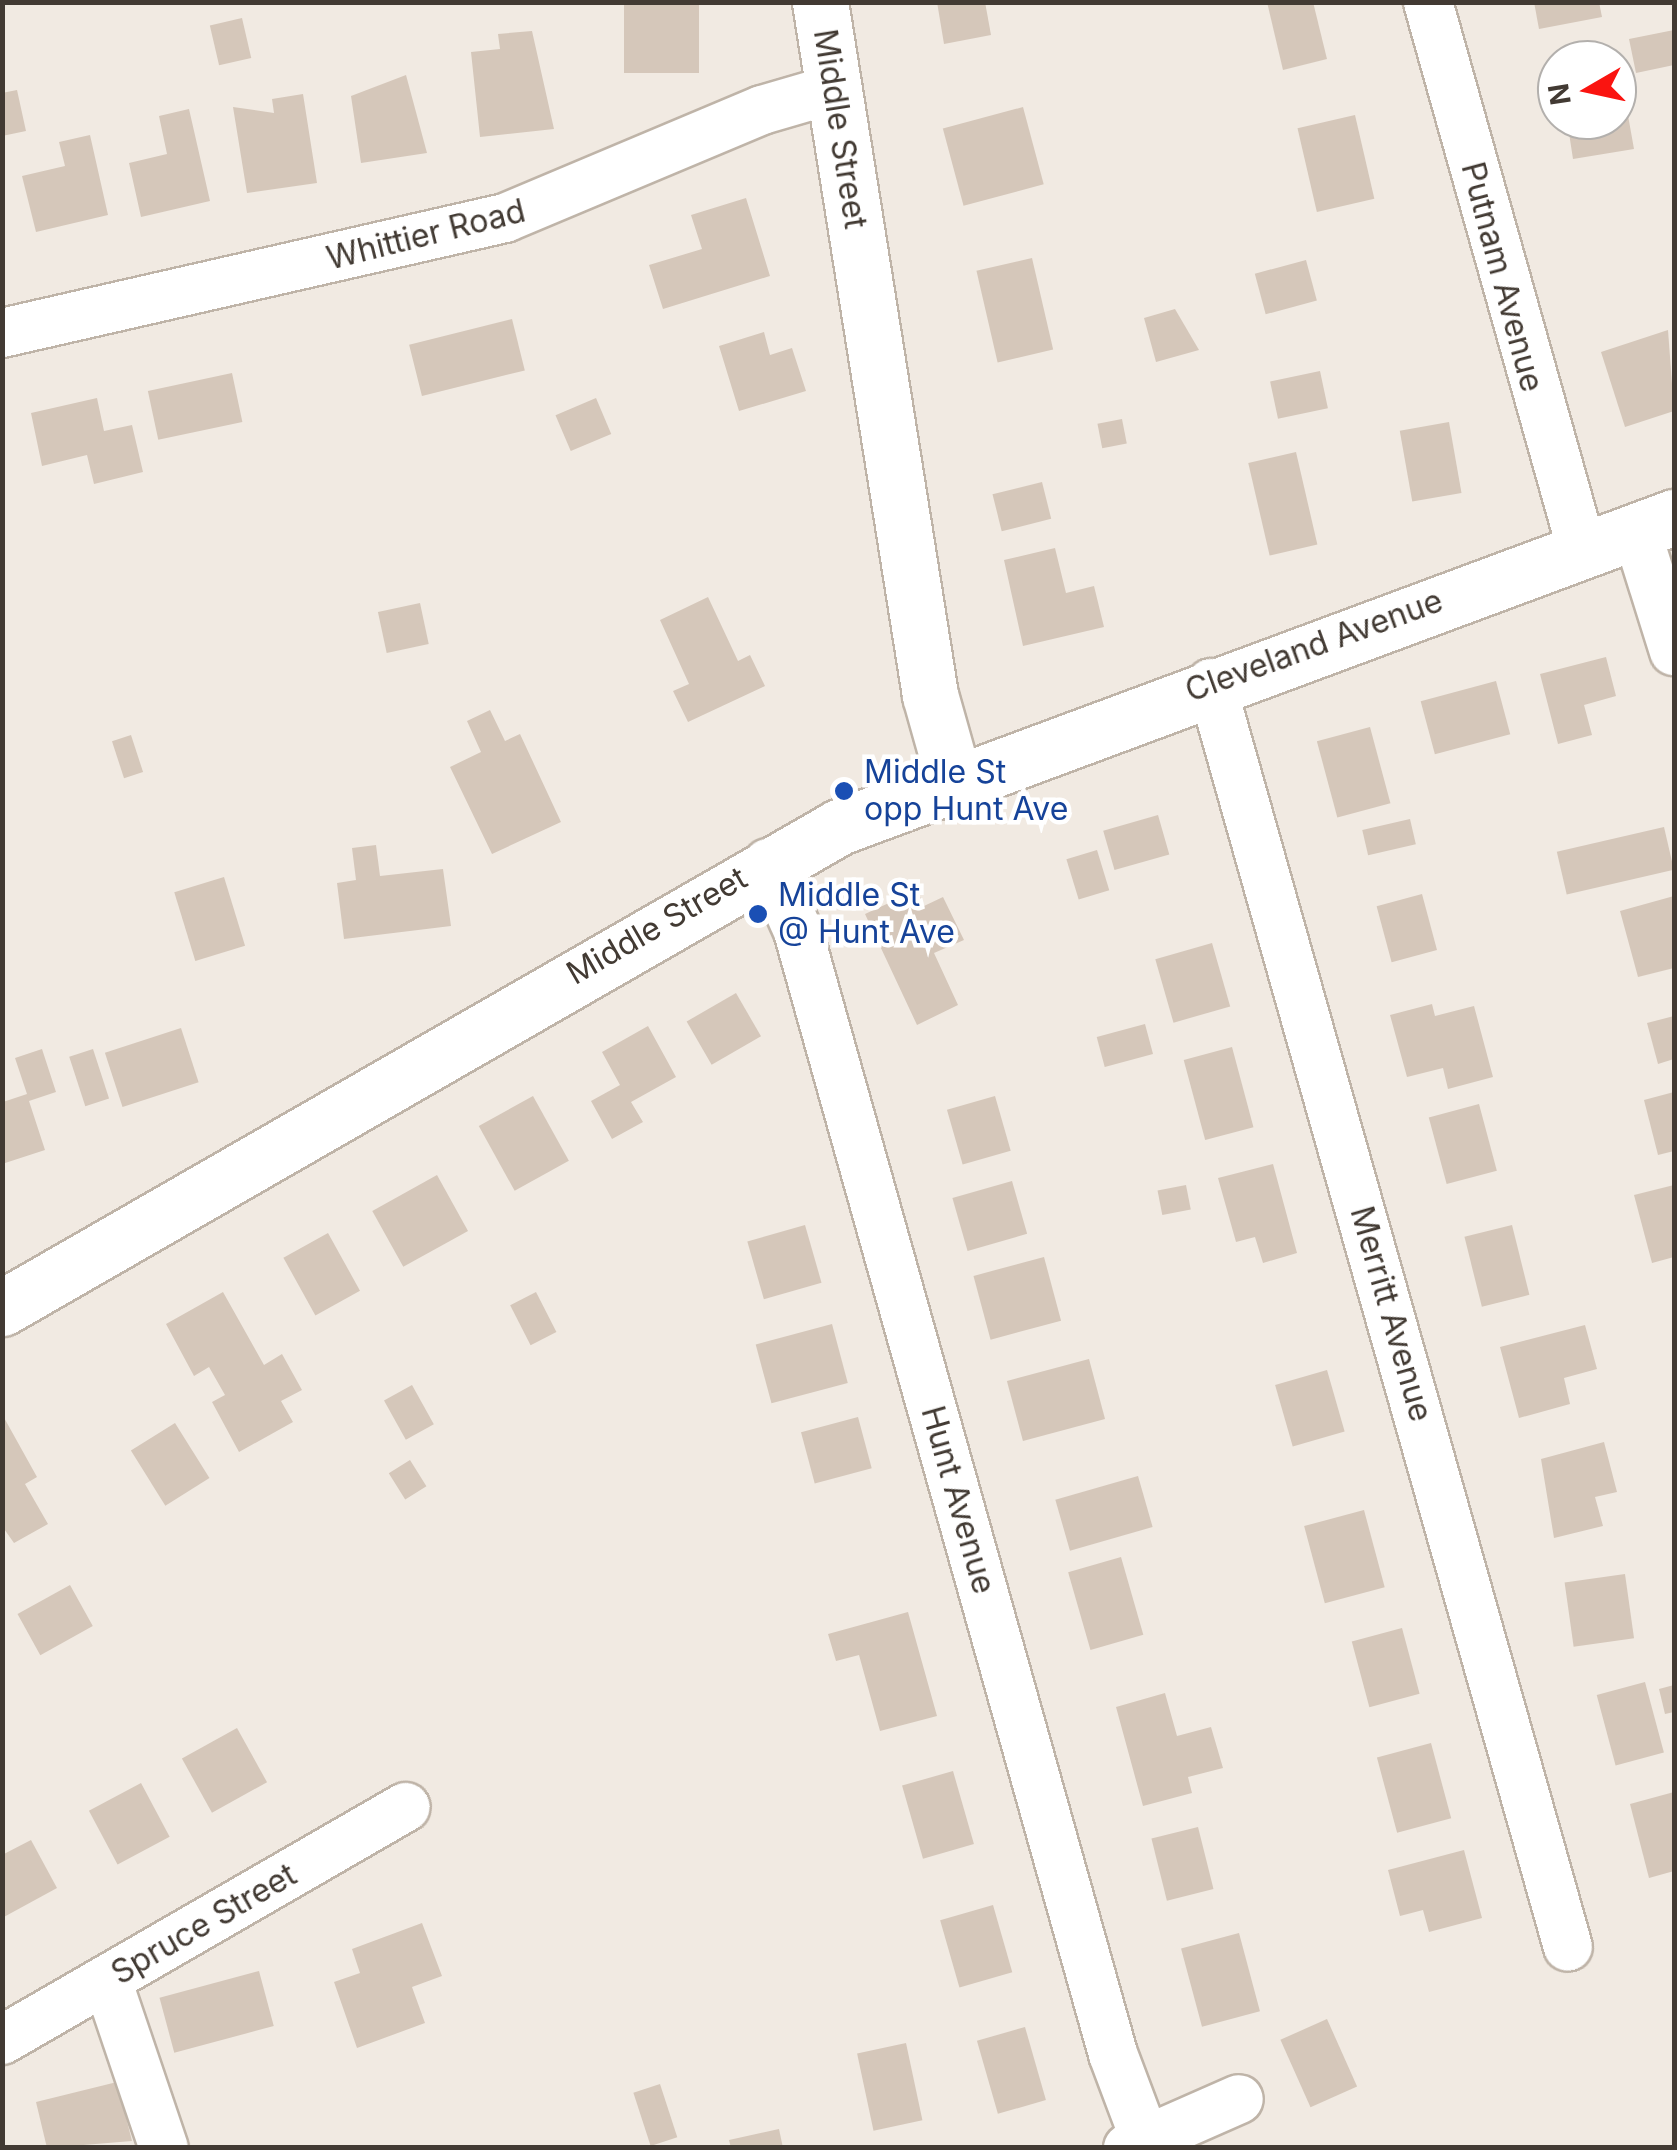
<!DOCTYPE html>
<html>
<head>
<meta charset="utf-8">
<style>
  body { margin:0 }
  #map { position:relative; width:1677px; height:2150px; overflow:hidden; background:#f1eae2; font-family:Inter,sans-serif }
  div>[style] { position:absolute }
  .building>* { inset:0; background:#d5c7ba; transform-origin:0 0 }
  .roads { filter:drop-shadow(2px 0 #bfb4a8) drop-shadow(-2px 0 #bfb4a8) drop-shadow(0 2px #bfb4a8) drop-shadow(0 -2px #bfb4a8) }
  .minor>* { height:48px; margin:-24px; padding:0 24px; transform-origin:24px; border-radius:24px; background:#fff }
  .tertiary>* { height:55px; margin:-27.5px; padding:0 27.5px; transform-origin:27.5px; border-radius:27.5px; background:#fff }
  .dots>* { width:28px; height:28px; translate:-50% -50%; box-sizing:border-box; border:5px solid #fff; border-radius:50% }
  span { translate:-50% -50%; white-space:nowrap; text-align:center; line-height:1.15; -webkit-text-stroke:9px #fff; paint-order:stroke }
  .street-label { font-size:32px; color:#423a33 }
  .transit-label { font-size:32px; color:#164399 }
  .left { translate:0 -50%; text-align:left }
  .frame { position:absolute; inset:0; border:5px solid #423a33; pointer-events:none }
  .north { position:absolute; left:1537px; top:40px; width:100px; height:100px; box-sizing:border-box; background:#fff; border:2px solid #b3b0ad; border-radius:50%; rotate:261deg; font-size:28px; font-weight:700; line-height:40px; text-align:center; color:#423a33 }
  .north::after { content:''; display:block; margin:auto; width:35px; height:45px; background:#fa1410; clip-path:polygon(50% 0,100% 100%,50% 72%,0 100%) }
</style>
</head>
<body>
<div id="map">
  <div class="building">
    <i style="left:624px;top:2px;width:75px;height:71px"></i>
    <i style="clip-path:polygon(937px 2px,985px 2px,991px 35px,944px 44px)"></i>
    <i style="clip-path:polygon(1267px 2px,1313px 2px,1327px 59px,1283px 70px)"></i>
    <i style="clip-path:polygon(1534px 2px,1599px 2px,1602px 17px,1539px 29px)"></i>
    <i style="left:242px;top:18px;width:41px;height:33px;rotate:77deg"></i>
    <i style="clip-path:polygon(1674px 30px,1674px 65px,1636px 73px,1629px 39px)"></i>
    <i style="clip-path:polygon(532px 31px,554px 129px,480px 137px,471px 52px,500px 49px,498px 34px)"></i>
    <i style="clip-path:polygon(1619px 65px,1634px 149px,1573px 159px,1567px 120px,1617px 120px)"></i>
    <i style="clip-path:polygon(406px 75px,427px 153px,361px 163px,351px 96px)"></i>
    <i style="clip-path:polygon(17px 90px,26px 131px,2px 136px,2px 93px)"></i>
    <i style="clip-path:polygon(303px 94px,317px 183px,247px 193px,233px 107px,274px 113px,272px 99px)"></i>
    <i style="left:1023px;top:107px;width:80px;height:83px;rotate:75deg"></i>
    <i style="clip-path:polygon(189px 109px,210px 201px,141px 217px,129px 163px,167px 154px,159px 116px)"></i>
    <i style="left:1355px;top:115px;width:86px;height:59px;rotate:77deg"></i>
    <i style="clip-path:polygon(90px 135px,108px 215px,36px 232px,22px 176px,65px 166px,59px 142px)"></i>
    <i style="clip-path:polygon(746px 198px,770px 276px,663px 309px,649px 265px,702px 249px,691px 215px)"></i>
    <i style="left:1032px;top:258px;width:94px;height:57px;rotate:77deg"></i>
    <i style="left:1306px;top:260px;width:42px;height:53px;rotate:75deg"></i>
    <i style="clip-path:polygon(1175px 309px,1199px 350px,1156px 362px,1144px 318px)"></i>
    <i style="left:512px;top:319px;width:53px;height:106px;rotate:76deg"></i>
    <i style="clip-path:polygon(1668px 330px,1674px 411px,1625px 427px,1601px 352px)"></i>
    <i style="clip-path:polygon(764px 332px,770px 355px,792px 348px,806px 391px,739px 411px,719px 346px)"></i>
    <i style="left:1320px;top:371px;width:38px;height:51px;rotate:78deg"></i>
    <i style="left:232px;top:373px;width:50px;height:86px;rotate:78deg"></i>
    <i style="clip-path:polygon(97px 398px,104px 431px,132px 425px,143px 472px,94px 484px,87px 455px,42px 466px,31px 413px)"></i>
    <i style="left:596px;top:398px;width:39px;height:44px;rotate:67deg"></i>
    <i style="left:1122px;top:419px;width:25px;height:25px;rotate:79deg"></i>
    <i style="left:1449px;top:422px;width:72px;height:50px;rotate:80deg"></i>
    <i style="left:1296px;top:452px;width:95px;height:49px;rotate:77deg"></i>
    <i style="left:1042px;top:482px;width:38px;height:51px;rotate:76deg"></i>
    <i style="clip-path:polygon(1055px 548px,1066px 593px,1094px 586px,1104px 627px,1023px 646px,1004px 560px)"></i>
    <i style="clip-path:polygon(708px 597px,738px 661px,750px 655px,765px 686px,688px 722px,673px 691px,689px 684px,660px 620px)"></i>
    <i style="left:420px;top:603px;width:42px;height:43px;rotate:78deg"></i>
    <i style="clip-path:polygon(1606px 657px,1616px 696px,1584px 705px,1592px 735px,1558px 744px,1540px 674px)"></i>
    <i style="left:1496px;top:681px;width:55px;height:78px;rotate:75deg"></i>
    <i style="clip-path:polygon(490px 710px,505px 741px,520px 734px,561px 822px,492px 854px,450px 767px,481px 752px,467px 721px)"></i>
    <i style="left:1370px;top:727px;width:79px;height:55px;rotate:75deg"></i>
    <i style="left:131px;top:735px;width:39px;height:20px;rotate:72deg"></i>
    <i style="left:1158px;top:815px;width:41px;height:57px;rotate:74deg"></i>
    <i style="left:1410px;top:819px;width:26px;height:49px;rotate:77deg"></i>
    <i style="left:1664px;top:827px;width:44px;height:110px;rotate:77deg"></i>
    <i style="clip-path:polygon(376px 845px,380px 876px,443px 869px,451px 926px,344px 939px,337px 883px,356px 880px,352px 848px)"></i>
    <i style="left:1097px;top:850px;width:42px;height:32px;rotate:73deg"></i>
    <i style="left:224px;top:877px;width:72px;height:52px;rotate:73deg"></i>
    <i style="clip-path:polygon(917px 890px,924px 906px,943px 897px,964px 940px,934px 953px,958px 1005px,917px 1025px,865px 914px)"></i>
    <i style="left:1422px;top:894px;width:58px;height:47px;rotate:75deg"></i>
    <i style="clip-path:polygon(1674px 896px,1674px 968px,1638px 977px,1620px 911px)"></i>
    <i style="left:1212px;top:943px;width:66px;height:59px;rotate:74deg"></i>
    <i style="left:736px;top:993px;width:50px;height:57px;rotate:60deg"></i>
    <i style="clip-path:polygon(1432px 1004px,1435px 1016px,1474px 1006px,1493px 1077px,1448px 1089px,1443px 1068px,1407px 1077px,1390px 1015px)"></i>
    <i style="clip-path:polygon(1674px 1016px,1674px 1059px,1658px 1064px,1647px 1023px)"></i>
    <i style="left:1145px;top:1024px;width:31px;height:50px;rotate:75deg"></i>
    <i style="clip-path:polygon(648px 1026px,676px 1077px,631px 1102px,643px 1122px,612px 1139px,591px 1101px,620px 1085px,602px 1052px)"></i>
    <i style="left:181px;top:1028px;width:57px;height:80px;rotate:72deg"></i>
    <i style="left:1232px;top:1047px;width:83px;height:50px;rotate:75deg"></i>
    <i style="clip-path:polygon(42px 1049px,56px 1092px,29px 1101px,45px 1150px,2px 1164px,3px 1102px,27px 1094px,15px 1058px)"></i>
    <i style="left:93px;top:1049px;width:52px;height:25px;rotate:72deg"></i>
    <i style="clip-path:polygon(1674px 1092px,1674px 1151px,1658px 1155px,1644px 1100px)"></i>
    <i style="left:533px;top:1096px;width:74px;height:62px;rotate:61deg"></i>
    <i style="left:995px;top:1096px;width:57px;height:50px;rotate:74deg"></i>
    <i style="left:1479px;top:1104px;width:69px;height:52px;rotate:75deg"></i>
    <i style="clip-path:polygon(1273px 1164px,1297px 1253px,1263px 1263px,1255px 1237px,1236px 1242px,1218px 1178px)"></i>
    <i style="left:437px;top:1175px;width:64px;height:74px;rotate:61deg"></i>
    <i style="left:1012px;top:1181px;width:55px;height:62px;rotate:74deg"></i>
    <i style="left:1186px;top:1185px;width:25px;height:29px;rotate:79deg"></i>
    <i style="clip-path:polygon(1674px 1185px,1674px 1257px,1652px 1263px,1634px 1195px)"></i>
    <i style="left:805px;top:1225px;width:60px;height:60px;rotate:74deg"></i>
    <i style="left:1512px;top:1225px;width:72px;height:49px;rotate:76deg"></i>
    <i style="left:328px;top:1233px;width:66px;height:51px;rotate:61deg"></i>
    <i style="left:1044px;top:1257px;width:66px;height:73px;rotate:75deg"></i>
    <i style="clip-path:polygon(223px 1292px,264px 1365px,282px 1354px,302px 1390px,281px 1401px,293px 1422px,239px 1452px,212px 1402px,225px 1395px,209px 1367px,194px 1376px,166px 1324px)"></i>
    <i style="left:536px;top:1292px;width:45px;height:29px;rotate:63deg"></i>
    <i style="left:832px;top:1324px;width:61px;height:79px;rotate:75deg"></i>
    <i style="clip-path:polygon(1585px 1325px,1597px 1369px,1564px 1378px,1570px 1404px,1519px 1418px,1500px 1347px)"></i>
    <i style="left:1089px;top:1359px;width:62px;height:85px;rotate:75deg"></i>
    <i style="left:1327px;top:1370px;width:64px;height:54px;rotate:74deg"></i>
    <i style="left:412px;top:1385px;width:45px;height:32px;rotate:61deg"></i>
    <i style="clip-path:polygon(2px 1414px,37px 1477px,25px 1484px,48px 1524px,14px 1543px,2px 1526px)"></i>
    <i style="left:858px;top:1417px;width:53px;height:59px;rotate:75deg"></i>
    <i style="left:175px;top:1423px;width:65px;height:52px;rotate:58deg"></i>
    <i style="clip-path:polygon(1604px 1442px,1617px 1492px,1595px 1497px,1603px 1526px,1554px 1538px,1541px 1459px)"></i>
    <i style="left:410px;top:1460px;width:31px;height:25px;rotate:58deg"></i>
    <i style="left:1138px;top:1476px;width:53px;height:86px;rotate:74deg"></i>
    <i style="left:1364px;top:1510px;width:80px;height:62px;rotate:75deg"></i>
    <i style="left:1121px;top:1557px;width:81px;height:55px;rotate:74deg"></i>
    <i style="left:1625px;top:1574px;width:65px;height:61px;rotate:82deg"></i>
    <i style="left:70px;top:1585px;width:47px;height:60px;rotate:61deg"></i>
    <i style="clip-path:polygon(908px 1612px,937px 1716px,880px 1731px,859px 1655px,836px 1661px,828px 1634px)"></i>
    <i style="left:1402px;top:1628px;width:68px;height:52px;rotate:75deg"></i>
    <i style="left:1645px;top:1682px;width:73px;height:50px;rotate:75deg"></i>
    <i style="clip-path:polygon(1674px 1685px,1674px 1712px,1665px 1714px,1659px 1689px)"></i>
    <i style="clip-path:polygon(1165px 1693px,1177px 1736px,1211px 1727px,1223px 1768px,1188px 1777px,1192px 1793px,1143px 1806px,1116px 1707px)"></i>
    <i style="left:237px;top:1728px;width:62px;height:63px;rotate:61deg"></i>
    <i style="left:1431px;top:1743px;width:78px;height:56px;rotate:75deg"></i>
    <i style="left:953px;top:1771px;width:76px;height:53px;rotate:74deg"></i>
    <i style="left:141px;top:1783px;width:61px;height:59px;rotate:62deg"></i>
    <i style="clip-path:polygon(1674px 1792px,1674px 1871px,1649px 1878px,1630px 1804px)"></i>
    <i style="left:1198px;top:1827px;width:64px;height:48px;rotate:76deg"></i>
    <i style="clip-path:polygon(31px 1840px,57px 1888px,2px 1918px,2px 1855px)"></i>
    <i style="clip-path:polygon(1464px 1850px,1482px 1918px,1429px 1932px,1423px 1910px,1400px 1916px,1388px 1870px)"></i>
    <i style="left:993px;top:1905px;width:70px;height:55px;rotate:74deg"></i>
    <i style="clip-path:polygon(422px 1923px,442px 1976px,412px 1987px,425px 2023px,357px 2048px,334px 1982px,360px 1973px,352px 1949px)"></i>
    <i style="left:1239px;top:1933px;width:81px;height:60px;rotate:75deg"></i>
    <i style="left:259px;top:1971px;width:57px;height:103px;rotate:75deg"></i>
    <i style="left:1327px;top:2019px;width:74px;height:51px;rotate:66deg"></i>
    <i style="left:1025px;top:2027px;width:76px;height:50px;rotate:74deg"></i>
    <i style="left:906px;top:2043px;width:79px;height:50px;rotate:78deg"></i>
    <i style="clip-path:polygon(117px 2082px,132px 2141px,47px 2148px,36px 2102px)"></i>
    <i style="left:660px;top:2084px;width:56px;height:28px;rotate:72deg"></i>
    <i style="clip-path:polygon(779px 2129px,783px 2148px,731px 2148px,729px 2140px)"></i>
  </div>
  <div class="roads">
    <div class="minor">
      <i style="left:1428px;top:2px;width:569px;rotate:74.3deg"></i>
      <i style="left:2px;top:333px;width:516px;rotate:-12.88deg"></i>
      <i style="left:505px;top:218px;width:279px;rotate:-22.8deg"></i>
      <i style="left:762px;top:110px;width:75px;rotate:-16.3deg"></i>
      <i style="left:1636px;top:530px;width:127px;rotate:72.6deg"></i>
      <i style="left:1211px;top:683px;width:1313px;rotate:74.23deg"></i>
      <i style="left:768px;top:863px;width:74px;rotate:66.2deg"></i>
      <i style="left:798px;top:931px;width:1166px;rotate:74.33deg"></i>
      <i style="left:1113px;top:2054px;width:91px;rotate:69.4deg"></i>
      <i style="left:107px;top:1980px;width:177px;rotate:71.3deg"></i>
      <i style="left:2px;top:2040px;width:466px;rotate:-30deg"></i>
      <i style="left:1128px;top:2148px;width:121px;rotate:-23.8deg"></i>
    </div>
    <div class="tertiary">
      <i style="left:820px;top:2px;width:702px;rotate:80.98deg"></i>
      <i style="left:930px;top:695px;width:85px;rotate:74.3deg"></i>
      <i style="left:2px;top:1308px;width:965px;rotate:-29.88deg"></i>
      <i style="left:839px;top:827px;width:891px;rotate:-20.37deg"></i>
    </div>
  </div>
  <div class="dots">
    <i style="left:844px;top:791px;background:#1a4fb4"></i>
    <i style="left:758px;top:914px;background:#1a4fb4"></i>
  </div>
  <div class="street-label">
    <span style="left:840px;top:129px;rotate:81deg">Middle Street</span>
    <span style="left:426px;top:235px;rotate:-14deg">Whittier Road</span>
    <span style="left:1502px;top:277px;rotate:75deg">Putnam Avenue</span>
    <span style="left:1314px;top:646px;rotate:-20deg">Cleveland Avenue</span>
    <span style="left:657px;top:926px;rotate:-30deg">Middle Street</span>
    <span style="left:1391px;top:1314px;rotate:74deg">Merritt Avenue</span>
    <span style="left:958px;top:1500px;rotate:74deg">Hunt Avenue</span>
    <span style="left:204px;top:1924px;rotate:-30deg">Spruce Street</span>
  </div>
  <div class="transit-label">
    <span class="left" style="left:864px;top:791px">Middle St<br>opp Hunt Ave</span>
    <span class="left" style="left:778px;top:914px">Middle St<br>@ Hunt Ave</span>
  </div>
  <div class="frame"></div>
  <div class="north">N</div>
</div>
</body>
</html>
